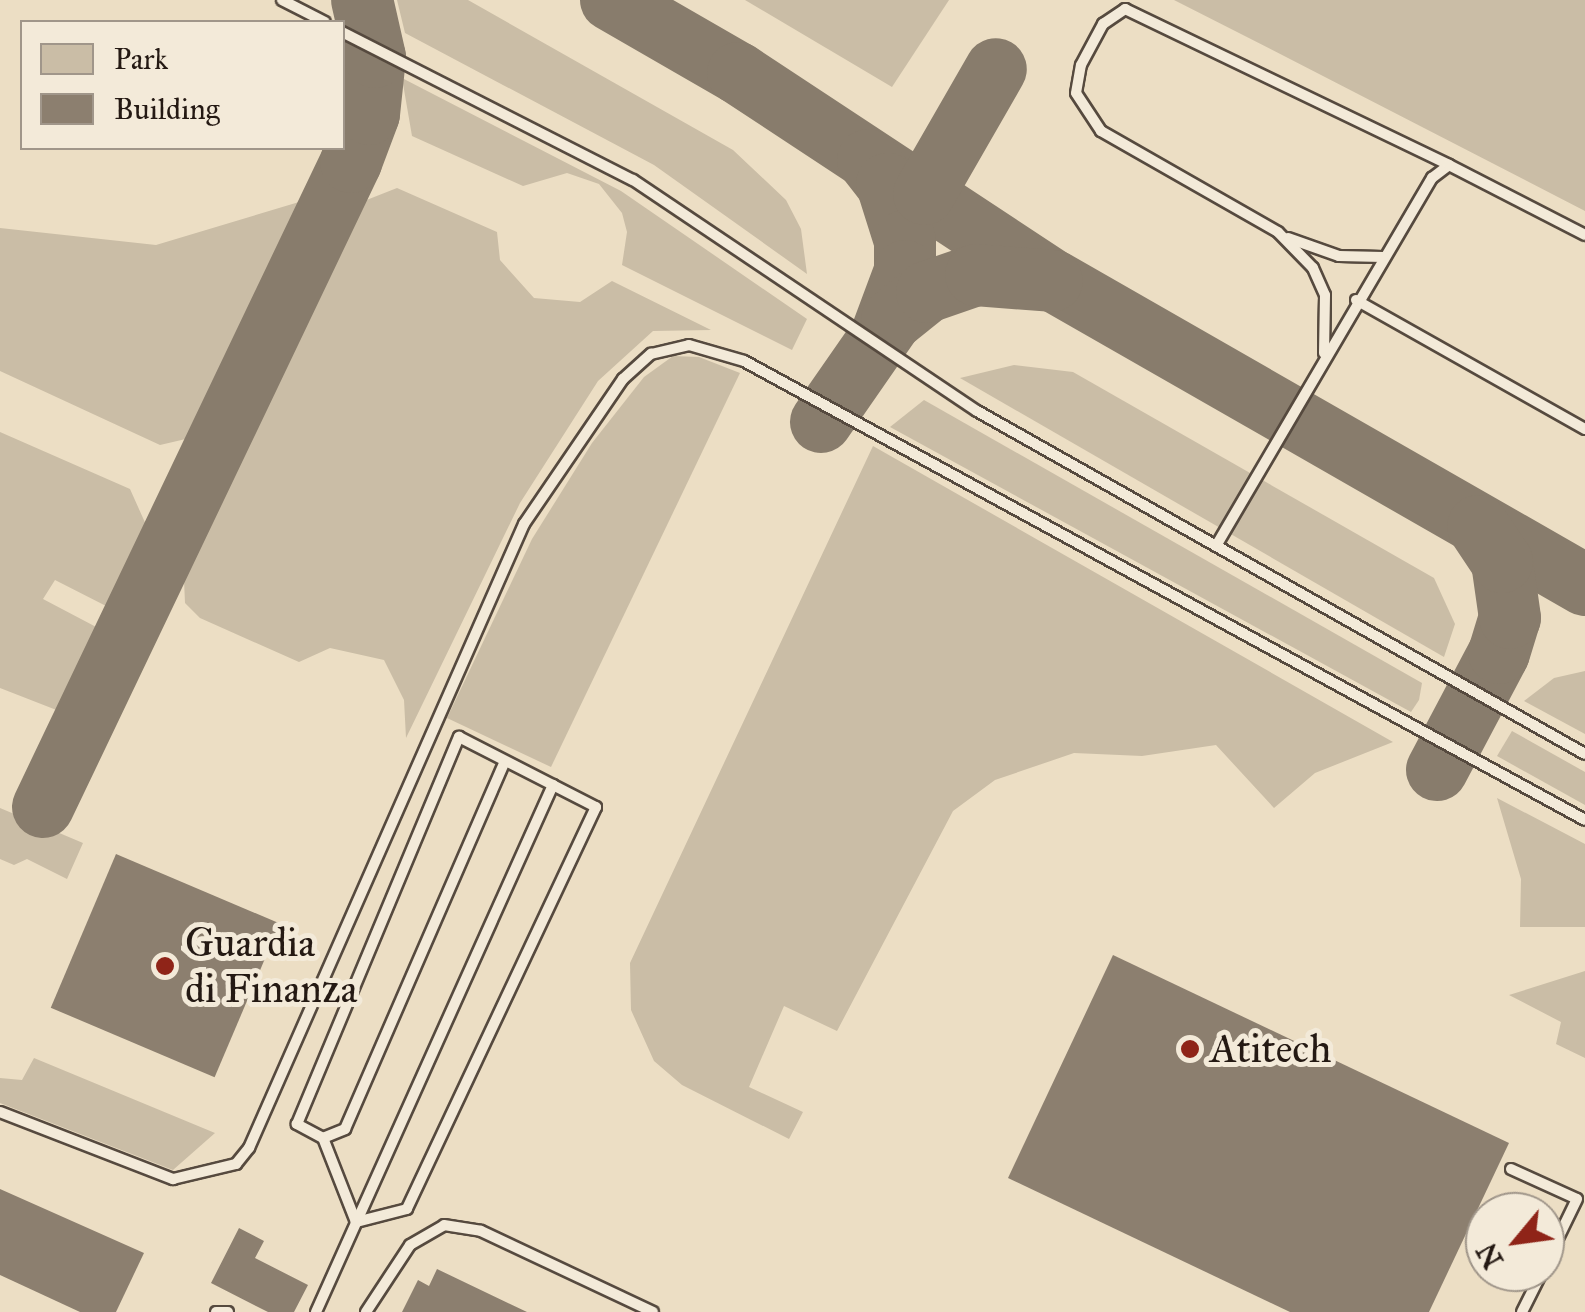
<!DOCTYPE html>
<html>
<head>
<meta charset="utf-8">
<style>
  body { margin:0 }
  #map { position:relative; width:1585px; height:1312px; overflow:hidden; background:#ecdec4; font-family:"IM FELL Great Primer",serif }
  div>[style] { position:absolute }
  .green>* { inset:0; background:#cabda6 }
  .taxiway>* { height:62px; margin:-31px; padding:0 31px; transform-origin:31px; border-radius:31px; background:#887c6c }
  .building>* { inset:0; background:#8c7f6f; transform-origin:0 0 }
  .roads { filter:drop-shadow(2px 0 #564a3f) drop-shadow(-2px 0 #564a3f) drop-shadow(0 2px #564a3f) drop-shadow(0 -2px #564a3f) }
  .service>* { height:10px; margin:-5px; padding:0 5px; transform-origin:5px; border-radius:5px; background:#f3ead9 }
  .dots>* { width:28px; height:28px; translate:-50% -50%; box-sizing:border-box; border:5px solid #f3ead9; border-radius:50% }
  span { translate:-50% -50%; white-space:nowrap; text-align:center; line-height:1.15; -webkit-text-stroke:10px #f3ead9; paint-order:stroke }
  .poi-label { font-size:40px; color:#241913 }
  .left { translate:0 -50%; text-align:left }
  .legend { position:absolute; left:20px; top:20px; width:325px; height:130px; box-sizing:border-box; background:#f3ead9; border:2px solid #a0968a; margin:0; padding:12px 18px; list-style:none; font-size:30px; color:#241913 }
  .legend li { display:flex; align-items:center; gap:20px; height:50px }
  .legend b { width:50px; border:2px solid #a0968a }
  .north { position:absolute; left:1465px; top:1192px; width:100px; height:100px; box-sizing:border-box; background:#f3ead9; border:2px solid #a0968a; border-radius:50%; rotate:241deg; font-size:28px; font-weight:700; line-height:40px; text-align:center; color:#241913 }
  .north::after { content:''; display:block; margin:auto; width:35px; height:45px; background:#8f2418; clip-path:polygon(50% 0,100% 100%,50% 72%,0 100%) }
</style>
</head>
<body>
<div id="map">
  <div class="green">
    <i style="clip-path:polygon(397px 0,468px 0,733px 150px,786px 200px,801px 229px,807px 274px,654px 165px,405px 33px)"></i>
    <i style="clip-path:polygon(745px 0,949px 0,892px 87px)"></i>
    <i style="clip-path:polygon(1174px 0,1585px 0,1585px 211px,1288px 58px)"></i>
    <i style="clip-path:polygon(402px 78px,621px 191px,807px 319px,792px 350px,622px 265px,627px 232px,622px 213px,599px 184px,567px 173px,523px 186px,412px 136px)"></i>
    <i style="clip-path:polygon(397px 188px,497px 232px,500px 260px,534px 298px,580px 302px,612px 281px,711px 330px,653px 331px,598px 381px,520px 503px,406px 738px,404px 700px,384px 660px,330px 648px,299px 662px,200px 618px,185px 603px,184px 580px,364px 201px)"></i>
    <i style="clip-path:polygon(299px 202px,190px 438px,160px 445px,0 371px,0 228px,156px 245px)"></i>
    <i style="clip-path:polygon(673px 356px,699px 357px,740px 373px,551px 767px,447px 718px,532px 539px,592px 443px,644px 377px)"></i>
    <i style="clip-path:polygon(1014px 365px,1073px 372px,1434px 578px,1455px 624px,1444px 657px,960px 378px)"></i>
    <i style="clip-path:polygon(924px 400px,1422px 683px,1419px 700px,1411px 712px,890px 427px)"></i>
    <i style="clip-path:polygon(0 432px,130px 489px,147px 527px,110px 608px,55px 580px,43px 599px,100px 629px,59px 711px,0 688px)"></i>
    <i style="clip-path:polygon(873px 446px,1393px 742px,1315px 773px,1274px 808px,1216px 745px,1142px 756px,1074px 753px,995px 780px,953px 811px,837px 1031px,784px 1006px,749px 1087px,803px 1112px,789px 1139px,682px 1085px,654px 1061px,631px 1010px,630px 963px)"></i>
    <i style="clip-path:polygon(1585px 671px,1585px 734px,1524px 701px,1554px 678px)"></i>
    <i style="clip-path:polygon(1512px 731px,1585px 772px,1585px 805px,1497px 756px)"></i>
    <i style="clip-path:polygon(1497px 798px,1585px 844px,1585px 927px,1520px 927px,1521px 879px)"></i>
    <i style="clip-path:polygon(0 808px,83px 843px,67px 879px,27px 859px,14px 865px,0 859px)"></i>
    <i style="clip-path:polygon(1585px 971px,1585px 1058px,1556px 1044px,1561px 1022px,1509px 995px)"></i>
    <i style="clip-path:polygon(34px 1058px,215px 1133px,173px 1170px,0 1103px,0 1078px,22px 1080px)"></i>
  </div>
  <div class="taxiway">
    <i style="left:611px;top:0;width:146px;rotate:29.9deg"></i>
    <i style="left:738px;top:73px;width:378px;rotate:33.4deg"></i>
    <i style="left:1054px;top:281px;width:612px;rotate:29.79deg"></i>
    <i style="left:868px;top:160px;width:31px;rotate:52deg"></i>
    <i style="left:887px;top:184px;width:60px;rotate:72.5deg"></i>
    <i style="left:905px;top:241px;width:30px;rotate:90deg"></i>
    <i style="left:905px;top:271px;width:66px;rotate:110.4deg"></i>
    <i style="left:924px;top:194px;width:144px;rotate:-60.1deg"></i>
    <i style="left:821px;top:422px;width:124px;rotate:-55.2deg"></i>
    <i style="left:892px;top:320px;width:45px;rotate:-38.7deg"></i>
    <i style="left:927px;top:292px;width:52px;rotate:-19.1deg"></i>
    <i style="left:976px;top:275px;width:76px;rotate:4.5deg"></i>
    <i style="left:1437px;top:770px;width:132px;rotate:-62.1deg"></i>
    <i style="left:1499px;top:653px;width:37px;rotate:-73deg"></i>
    <i style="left:1510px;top:618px;width:57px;rotate:-98.1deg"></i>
    <i style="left:1502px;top:562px;width:43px;rotate:-123.7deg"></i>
    <i style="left:43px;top:807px;width:715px;rotate:-64.47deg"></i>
    <i style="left:351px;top:162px;width:51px;rotate:-69.4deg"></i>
    <i style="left:369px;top:114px;width:57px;rotate:-84deg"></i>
    <i style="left:375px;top:57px;width:58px;rotate:-102.8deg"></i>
  </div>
  <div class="building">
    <i style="left:116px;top:854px;width:178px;height:167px;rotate:23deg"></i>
    <i style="clip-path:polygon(1113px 955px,1509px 1143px,1429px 1312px,1290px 1312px,1008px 1178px)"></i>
    <i style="clip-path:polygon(0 1189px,144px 1253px,116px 1312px,80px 1312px,0 1275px)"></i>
    <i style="clip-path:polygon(239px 1228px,264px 1241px,255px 1258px,308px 1285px,294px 1312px,268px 1312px,211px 1283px)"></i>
    <i style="clip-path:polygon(437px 1269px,527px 1312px,402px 1312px,418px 1280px,429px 1286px)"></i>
  </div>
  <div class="roads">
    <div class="service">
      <i style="left:282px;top:0;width:48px;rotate:27.1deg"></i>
      <i style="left:342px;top:32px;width:326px;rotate:27deg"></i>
      <i style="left:633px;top:180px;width:414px;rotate:33.9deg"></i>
      <i style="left:977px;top:411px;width:698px;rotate:29.43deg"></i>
      <i style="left:1288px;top:238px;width:54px;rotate:19.4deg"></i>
      <i style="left:1339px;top:256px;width:44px;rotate:1.3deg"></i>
      <i style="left:1356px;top:300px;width:263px;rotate:29.4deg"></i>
      <i style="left:1324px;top:353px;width:58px;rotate:-89deg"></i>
      <i style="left:1325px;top:295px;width:30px;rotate:-114deg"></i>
      <i style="left:1313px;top:268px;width:50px;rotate:-134.2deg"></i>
      <i style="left:1278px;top:232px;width:204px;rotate:-150.3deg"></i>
      <i style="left:1101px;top:131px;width:45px;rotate:-123.3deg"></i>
      <i style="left:1076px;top:93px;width:28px;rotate:-80deg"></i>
      <i style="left:1081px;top:65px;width:47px;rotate:-61.8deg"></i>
      <i style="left:1103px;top:24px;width:27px;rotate:-34deg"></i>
      <i style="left:1125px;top:9px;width:360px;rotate:25.7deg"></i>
      <i style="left:1216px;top:546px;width:427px;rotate:-59.6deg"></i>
      <i style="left:1432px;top:178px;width:21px;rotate:-37deg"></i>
      <i style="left:1449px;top:165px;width:153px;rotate:27.2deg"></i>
      <i style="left:459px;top:737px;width:154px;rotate:27.1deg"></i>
      <i style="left:596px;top:807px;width:444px;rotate:115.2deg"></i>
      <i style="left:407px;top:1209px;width:53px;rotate:165.7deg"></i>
      <i style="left:356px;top:1222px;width:90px;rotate:-111.4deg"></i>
      <i style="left:323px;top:1138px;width:30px;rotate:-152deg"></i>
      <i style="left:297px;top:1124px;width:420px;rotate:-67.3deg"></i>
      <i style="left:0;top:1112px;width:186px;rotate:21.2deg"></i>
      <i style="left:173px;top:1179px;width:65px;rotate:-13.4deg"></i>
      <i style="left:236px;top:1164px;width:21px;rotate:-51deg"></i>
      <i style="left:249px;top:1148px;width:682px;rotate:-66.22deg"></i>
      <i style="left:524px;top:524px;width:176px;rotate:-55.7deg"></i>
      <i style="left:623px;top:379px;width:38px;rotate:-42deg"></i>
      <i style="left:651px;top:354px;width:39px;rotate:-13deg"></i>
      <i style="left:689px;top:345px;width:57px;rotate:16.2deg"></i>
      <i style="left:744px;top:361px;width:958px;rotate:28.62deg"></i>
      <i style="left:323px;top:1138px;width:24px;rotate:-22deg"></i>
      <i style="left:345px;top:1129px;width:401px;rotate:-66.5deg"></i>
      <i style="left:1511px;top:1169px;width:72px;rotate:24.4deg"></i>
      <i style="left:1577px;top:1199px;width:73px;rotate:115.9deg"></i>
      <i style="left:216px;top:1312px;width:12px"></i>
      <i style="left:316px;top:1312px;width:578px;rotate:-65.79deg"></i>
      <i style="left:366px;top:1312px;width:80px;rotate:-56.7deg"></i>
      <i style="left:410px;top:1245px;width:39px;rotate:-30deg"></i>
      <i style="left:444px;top:1225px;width:37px;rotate:9deg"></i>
      <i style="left:481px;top:1231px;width:190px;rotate:25.2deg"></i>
      <i style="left:1522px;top:1312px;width:45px;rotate:-63.4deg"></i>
    </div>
  </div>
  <div class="dots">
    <i style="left:165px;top:966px;background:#8f2418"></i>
    <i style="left:1190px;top:1049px;background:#8f2418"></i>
  </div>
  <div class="poi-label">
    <span class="left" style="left:185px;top:966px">Guardia<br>di Finanza</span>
    <span class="left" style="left:1210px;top:1049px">Atitech</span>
  </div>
  <ul class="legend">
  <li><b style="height:28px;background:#cabda6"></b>Park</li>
  <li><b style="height:28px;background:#8c7f6f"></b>Building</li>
  </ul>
  <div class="north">N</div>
</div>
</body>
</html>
